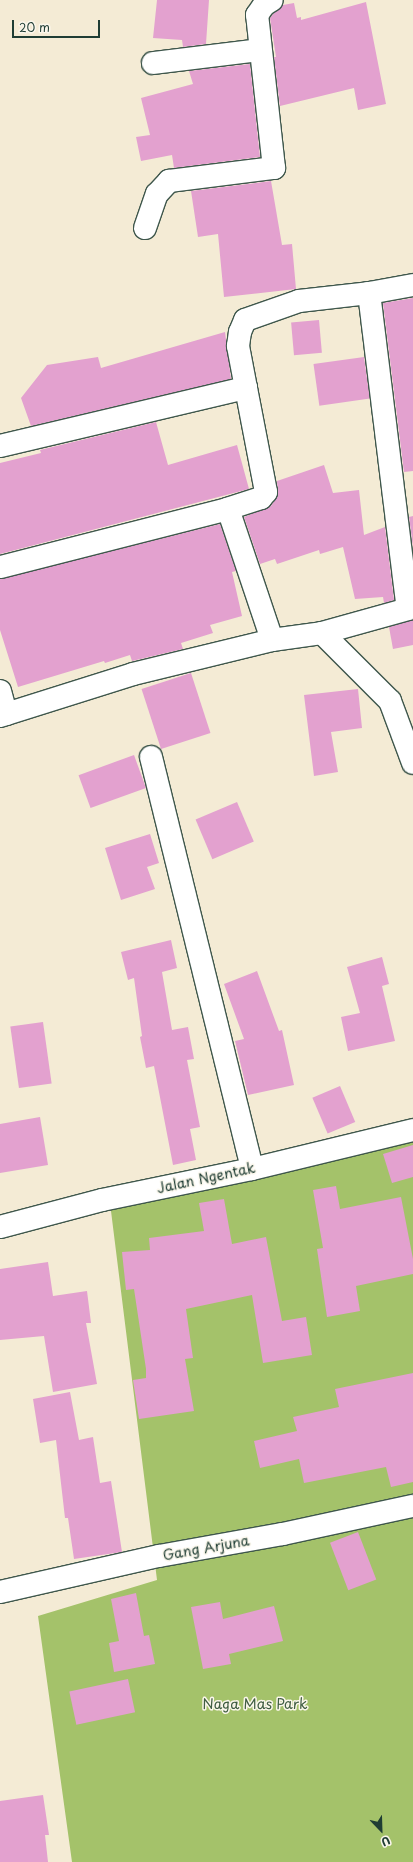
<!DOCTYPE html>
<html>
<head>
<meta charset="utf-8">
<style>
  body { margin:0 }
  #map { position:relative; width:413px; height:1862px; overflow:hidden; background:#f4ebd5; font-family:"Playpen Sans",sans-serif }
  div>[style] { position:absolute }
  .green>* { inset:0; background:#a4c26a }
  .building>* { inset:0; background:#e3a1cf; transform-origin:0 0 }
  .roads { filter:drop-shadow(1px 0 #3f574c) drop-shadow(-1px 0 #3f574c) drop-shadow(0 1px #3f574c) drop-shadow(0 -1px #3f574c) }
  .minor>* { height:22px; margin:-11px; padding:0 11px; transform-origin:11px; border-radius:11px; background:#fff }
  span { translate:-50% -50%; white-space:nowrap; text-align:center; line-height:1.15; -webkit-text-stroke:3px #fbf7ec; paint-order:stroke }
  .street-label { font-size:14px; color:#1f3d34 }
  .park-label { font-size:14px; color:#405e42 }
  .north { position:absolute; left:361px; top:1810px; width:40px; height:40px; -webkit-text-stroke:3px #fbf7ec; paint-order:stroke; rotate:157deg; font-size:11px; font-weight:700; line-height:16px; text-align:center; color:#1f3d34 }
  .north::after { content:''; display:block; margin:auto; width:14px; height:18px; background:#1f3d34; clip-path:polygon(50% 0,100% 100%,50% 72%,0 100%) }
  .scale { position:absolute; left:12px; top:20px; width:88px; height:18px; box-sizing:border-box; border:2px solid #1f3d34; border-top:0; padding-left:5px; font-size:12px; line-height:14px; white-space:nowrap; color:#1f3d34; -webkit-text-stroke:3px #fbf7ec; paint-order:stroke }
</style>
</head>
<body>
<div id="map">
  <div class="green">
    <i style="clip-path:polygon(413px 1134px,413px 1862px,72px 1862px,38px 1616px,157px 1580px,110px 1203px)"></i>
  </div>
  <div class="building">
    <i style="clip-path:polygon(157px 0,209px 0,206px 44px,183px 47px,182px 40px,153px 38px)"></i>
    <i style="clip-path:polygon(366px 2px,386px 104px,358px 110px,354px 88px,280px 106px,274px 57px,276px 57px,270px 18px,273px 14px,283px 5px,294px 3px,297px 18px,301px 17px,301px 20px)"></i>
    <i style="clip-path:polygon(250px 64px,260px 157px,174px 168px,172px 155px,141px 161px,136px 137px,150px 135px,141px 98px,193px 84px,189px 71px)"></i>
    <i style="clip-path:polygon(271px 181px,282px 245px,292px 244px,296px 289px,224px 297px,218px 234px,198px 237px,191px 191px)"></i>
    <i style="clip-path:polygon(413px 298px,413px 471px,404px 472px,383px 303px)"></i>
    <i style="left:319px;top:320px;width:33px;height:28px;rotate:85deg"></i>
    <i style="clip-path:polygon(225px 332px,231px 379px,31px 426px,21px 398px,47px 365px,98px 357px,101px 368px)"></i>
    <i style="left:364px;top:357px;width:42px;height:51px;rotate:82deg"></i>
    <i style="clip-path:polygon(156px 422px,168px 465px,237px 445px,249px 489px,0 554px,0 463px,41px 453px,40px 450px)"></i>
    <i style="clip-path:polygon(324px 465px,333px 493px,359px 490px,364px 535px,385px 527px,394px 600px,384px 603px,383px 597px,355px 599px,343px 547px,320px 554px,319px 550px,277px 564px,275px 559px,260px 564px,244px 517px,271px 506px,278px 495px,277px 481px)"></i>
    <i style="clip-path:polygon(413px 516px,413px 547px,409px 517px)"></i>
    <i style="clip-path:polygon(220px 524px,236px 571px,232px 572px,242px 616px,210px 625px,213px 633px,181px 643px,183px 649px,132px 661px,130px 655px,105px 663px,104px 661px,18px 687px,0 630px,0 579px)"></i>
    <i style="clip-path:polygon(413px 620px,413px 645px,393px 649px,389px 627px)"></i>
    <i style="left:191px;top:673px;width:63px;height:52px;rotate:72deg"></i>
    <i style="clip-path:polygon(358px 689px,362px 728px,331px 732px,338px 772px,314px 776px,304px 695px)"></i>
    <i style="left:134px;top:755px;width:35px;height:59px;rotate:70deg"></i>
    <i style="left:237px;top:802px;width:43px;height:45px;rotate:67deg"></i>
    <i style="clip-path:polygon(150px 834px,159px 863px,147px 867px,155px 889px,121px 900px,105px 848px)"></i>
    <i style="clip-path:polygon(171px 940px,177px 968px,162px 972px,172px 1030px,188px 1027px,194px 1059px,187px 1060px,200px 1127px,190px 1129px,196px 1160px,173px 1165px,154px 1066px,146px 1068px,140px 1037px,142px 1036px,134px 978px,128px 980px,121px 952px)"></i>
    <i style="clip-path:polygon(382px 957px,389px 984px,382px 986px,395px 1041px,348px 1051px,341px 1017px,360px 1013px,347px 967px)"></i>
    <i style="clip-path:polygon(257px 971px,279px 1031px,282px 1030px,294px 1085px,248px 1095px,235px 1041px,244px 1039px,224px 984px)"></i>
    <i style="left:43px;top:1022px;width:62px;height:33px;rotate:82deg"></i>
    <i style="left:340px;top:1086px;width:39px;height:30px;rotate:67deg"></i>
    <i style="clip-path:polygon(40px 1117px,48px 1165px,0 1173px,0 1124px)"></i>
    <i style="clip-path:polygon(413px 1145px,413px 1177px,392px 1183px,383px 1154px)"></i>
    <i style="clip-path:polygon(336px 1186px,340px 1209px,401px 1197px,413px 1259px,413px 1274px,356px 1286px,360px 1311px,327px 1317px,317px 1249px,323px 1248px,313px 1190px)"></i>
    <i style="clip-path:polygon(224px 1199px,232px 1244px,266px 1237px,282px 1321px,306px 1317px,312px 1355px,263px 1363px,252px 1295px,186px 1309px,193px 1358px,185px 1359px,194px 1411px,139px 1419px,133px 1380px,146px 1378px,146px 1369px,134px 1289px,126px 1290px,122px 1252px,150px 1250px,149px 1238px,204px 1231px,199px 1203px)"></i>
    <i style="clip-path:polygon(48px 1262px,53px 1296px,87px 1291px,91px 1323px,86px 1323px,97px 1384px,53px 1392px,44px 1336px,0 1340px,0 1269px)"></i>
    <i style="clip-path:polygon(413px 1373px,413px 1482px,391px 1487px,386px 1467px,304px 1483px,299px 1459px,260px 1468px,254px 1441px,297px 1431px,293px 1417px,339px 1407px,335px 1389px)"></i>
    <i style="clip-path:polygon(70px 1392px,79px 1440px,93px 1437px,100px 1483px,111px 1481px,122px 1552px,74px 1559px,68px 1518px,65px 1518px,56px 1440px,40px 1443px,33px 1399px)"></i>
    <i style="left:358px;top:1532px;width:51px;height:30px;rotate:69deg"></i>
    <i style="clip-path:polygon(136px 1593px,144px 1636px,149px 1635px,155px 1664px,114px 1672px,109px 1643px,119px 1641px,111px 1599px)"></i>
    <i style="clip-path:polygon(220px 1602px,223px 1619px,274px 1606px,283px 1641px,229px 1654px,231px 1664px,203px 1669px,191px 1607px)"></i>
    <i style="left:128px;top:1679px;width:34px;height:60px;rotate:78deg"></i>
    <i style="clip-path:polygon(43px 1795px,49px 1835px,45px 1835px,48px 1862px,0 1862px,0 1801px)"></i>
  </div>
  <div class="roads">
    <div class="minor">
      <i style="left:153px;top:63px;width:108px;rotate:-6.9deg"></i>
      <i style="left:145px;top:228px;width:36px;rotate:-71deg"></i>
      <i style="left:157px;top:194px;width:18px;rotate:-47deg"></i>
      <i style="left:169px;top:181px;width:106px;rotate:-7.1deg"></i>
      <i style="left:274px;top:168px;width:154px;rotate:-96.3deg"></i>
      <i style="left:257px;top:15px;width:12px;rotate:-55deg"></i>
      <i style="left:264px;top:5px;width:9px;rotate:-32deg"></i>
      <i style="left:369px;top:293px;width:45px;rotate:-10.3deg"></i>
      <i style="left:246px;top:388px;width:43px;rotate:-100.8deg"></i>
      <i style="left:238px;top:346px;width:14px;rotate:-82deg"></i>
      <i style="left:240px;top:332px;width:13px;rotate:-67deg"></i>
      <i style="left:245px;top:320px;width:57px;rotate:-19.4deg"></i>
      <i style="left:299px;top:301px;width:70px;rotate:-6.5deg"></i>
      <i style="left:369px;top:293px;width:318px;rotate:83deg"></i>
      <i style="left:408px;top:609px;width:89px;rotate:164.4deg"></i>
      <i style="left:0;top:446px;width:253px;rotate:-13.3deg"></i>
      <i style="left:246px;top:388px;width:106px;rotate:79.1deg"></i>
      <i style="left:266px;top:492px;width:8px;rotate:130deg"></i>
      <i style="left:261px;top:498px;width:35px;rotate:162deg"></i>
      <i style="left:228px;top:509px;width:235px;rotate:165.7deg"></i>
      <i style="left:228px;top:509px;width:138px;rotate:71.4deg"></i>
      <i style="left:0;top:691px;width:24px;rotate:75deg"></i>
      <i style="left:0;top:716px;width:139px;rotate:-17.5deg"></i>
      <i style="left:133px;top:674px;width:143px;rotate:-13.7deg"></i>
      <i style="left:272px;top:640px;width:50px;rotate:-8deg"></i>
      <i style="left:322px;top:633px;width:96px;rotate:45deg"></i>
      <i style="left:390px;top:701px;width:66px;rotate:69.6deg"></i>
      <i style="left:151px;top:757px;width:424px;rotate:76.2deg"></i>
      <i style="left:0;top:1227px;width:106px;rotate:-14.8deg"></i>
      <i style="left:102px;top:1200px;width:153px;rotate:-11.7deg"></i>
      <i style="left:252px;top:1169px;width:166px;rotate:-13.6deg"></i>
      <i style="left:0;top:1592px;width:163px;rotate:-12.8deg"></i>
      <i style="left:159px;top:1556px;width:126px;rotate:-10.1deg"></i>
      <i style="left:283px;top:1534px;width:133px;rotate:-12.2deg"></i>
    </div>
  </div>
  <div class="street-label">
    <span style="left:206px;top:1178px;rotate:-12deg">Jalan Ngentak</span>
    <span style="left:206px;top:1548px;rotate:-10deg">Gang Arjuna</span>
  </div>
  <div class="park-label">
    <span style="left:255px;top:1704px">Naga Mas Park</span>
  </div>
  <div class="north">U</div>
  <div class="scale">20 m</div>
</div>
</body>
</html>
